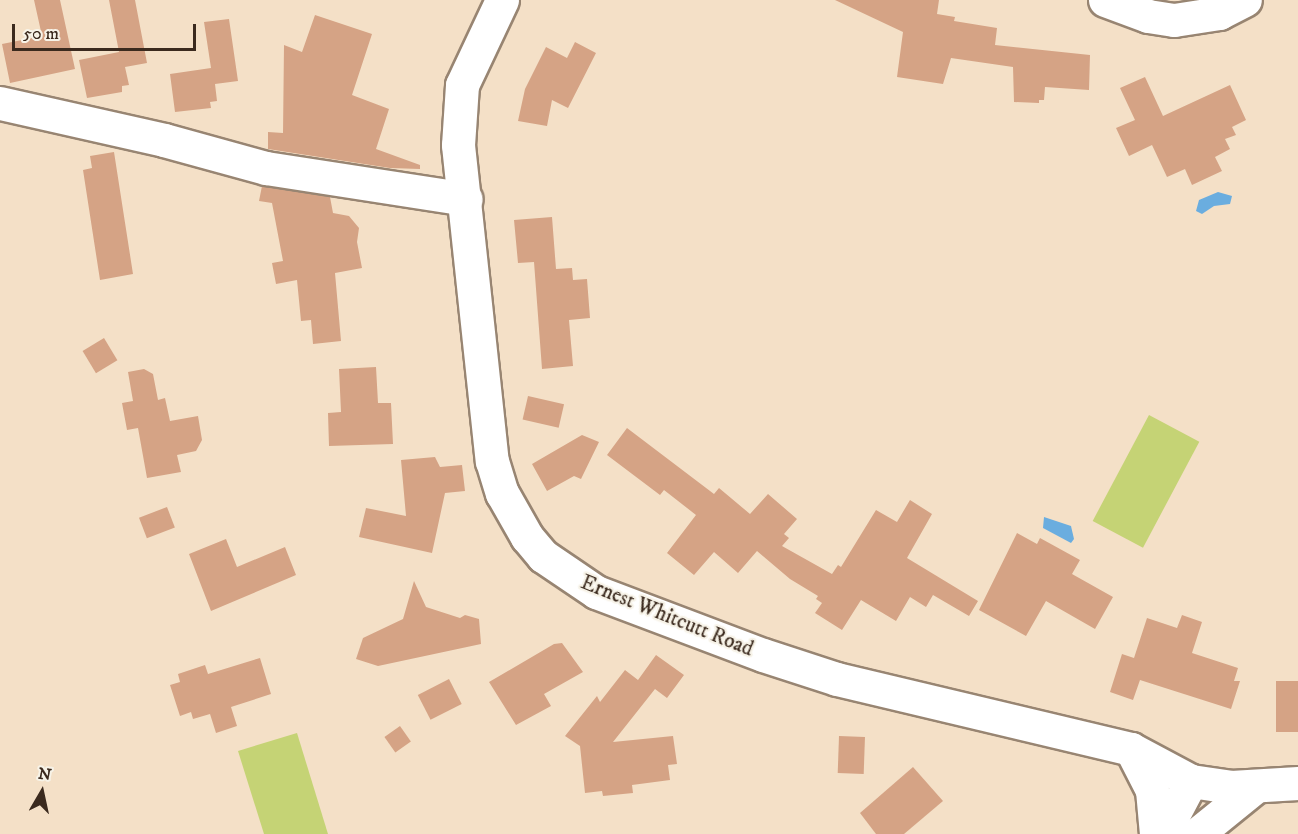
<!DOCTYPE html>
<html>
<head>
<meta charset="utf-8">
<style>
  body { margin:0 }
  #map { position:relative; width:1298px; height:834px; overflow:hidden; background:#f4e0c7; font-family:"IM FELL DW Pica",serif }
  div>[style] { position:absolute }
  .green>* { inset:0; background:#c5d375; transform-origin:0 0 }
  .water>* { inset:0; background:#6aaddf }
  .building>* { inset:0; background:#d5a385; transform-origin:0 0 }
  .roads { filter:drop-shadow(2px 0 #988572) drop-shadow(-2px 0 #988572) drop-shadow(0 2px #988572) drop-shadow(0 -2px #988572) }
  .minor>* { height:33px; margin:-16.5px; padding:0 16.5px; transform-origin:16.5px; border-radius:16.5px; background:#fff }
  span { translate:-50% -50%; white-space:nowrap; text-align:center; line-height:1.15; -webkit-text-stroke:4.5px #f7f3e8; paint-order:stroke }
  .street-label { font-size:21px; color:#3b2a1e }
  .north { position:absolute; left:12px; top:762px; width:60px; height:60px; -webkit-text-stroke:4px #f7f3e8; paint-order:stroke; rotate:9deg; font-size:16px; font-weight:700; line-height:24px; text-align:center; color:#3b2a1e }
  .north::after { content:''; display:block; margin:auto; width:21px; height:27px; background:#3b2a1e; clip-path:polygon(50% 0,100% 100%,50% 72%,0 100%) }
  .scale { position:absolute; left:12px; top:24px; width:184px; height:27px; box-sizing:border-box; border:3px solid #3b2a1e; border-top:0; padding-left:8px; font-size:18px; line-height:21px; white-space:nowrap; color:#3b2a1e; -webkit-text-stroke:4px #f7f3e8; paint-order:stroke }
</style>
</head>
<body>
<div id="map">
  <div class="green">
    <i style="left:1149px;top:415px;width:57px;height:120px;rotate:28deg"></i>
    <i style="clip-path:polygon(297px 733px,328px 834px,264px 834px,238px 751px)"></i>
  </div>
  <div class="water">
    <i style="clip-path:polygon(1218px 192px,1232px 196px,1230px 204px,1214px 206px,1202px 214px,1196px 211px,1199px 200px)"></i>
    <i style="clip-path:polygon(1044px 517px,1071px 526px,1074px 539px,1071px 543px,1043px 528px)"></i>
  </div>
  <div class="building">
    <i style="clip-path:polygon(34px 0,60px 0,75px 69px,10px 83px,2px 44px,42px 36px)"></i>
    <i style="clip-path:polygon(109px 0,135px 0,147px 63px,125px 67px,129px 85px,122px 86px,122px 92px,87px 98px,79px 60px,119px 52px)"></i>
    <i style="clip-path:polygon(835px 0,939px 0,937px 14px,955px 17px,954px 21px,997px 28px,995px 45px,1090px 55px,1089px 90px,1045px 87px,1044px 100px,1039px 100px,1039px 103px,1014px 102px,1013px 67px,951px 58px,943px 84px,897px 77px,903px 32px)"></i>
    <i style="clip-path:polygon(315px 15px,372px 34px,352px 95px,389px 109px,376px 149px,420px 165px,420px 169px,390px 168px,268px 149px,268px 132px,283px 133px,284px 45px,302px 52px)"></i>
    <i style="clip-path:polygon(229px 19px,238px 81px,215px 84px,217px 101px,210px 102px,211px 108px,175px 112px,170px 74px,211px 68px,204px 22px)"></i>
    <i style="clip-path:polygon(575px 42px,596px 53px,568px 108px,552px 100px,547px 126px,518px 121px,525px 89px,546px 47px,567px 58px)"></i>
    <i style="clip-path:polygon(1145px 77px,1163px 116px,1230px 85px,1246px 120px,1232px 127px,1236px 135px,1225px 139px,1230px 149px,1215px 157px,1222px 171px,1192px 185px,1185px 169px,1167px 177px,1152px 145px,1129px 156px,1116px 128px,1135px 120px,1120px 88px)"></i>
    <i style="clip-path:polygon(114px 152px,133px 274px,100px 280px,83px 170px,92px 168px,90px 156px)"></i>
    <i style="clip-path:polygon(262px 186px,330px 197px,333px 213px,349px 216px,359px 228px,357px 242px,362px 268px,335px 273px,341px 341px,313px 344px,311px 320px,301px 321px,297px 280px,276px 284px,272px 263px,283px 261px,272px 203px,259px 201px)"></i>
    <i style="clip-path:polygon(552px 217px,556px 269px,572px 268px,573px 280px,587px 279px,590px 318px,569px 320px,573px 366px,542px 369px,534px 262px,518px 263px,514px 220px)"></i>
    <i style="left:104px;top:338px;width:26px;height:25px;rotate:59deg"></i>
    <i style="clip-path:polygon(376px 367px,378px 403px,391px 403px,393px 444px,329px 446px,328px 413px,341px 412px,339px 369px)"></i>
    <i style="clip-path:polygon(144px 369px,153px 374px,158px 400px,165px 398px,170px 421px,198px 416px,202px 440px,196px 451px,177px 455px,181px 472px,147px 478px,138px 428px,127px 430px,122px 403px,133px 401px,128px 372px)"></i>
    <i style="left:528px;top:396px;width:37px;height:24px;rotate:13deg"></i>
    <i style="clip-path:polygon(627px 428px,714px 494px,719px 488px,750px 514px,768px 494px,797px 519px,784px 534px,789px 538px,782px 546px,832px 574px,838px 565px,841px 567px,876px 510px,897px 522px,910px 500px,932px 514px,907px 558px,978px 601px,969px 616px,933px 595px,926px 607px,910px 597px,896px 621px,861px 600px,842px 630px,815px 613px,822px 603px,816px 599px,818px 596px,790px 579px,757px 551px,738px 573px,714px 552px,694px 575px,667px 553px,696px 515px,664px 490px,660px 495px,607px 455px)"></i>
    <i style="clip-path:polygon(582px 435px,599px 442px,581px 479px,574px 476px,547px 491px,532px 464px)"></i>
    <i style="clip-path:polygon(435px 457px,440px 467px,462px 465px,465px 491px,445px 493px,432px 553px,359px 537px,366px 508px,406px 516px,401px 460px)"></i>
    <i style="left:167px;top:507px;width:22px;height:30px;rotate:69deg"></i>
    <i style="clip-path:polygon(1017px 533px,1037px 544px,1040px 538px,1080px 560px,1072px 574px,1113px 597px,1095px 629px,1046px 601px,1026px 636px,979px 610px)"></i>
    <i style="clip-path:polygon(226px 539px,237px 567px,285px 547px,296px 575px,211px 611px,189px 554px)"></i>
    <i style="clip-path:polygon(414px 581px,426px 607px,460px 618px,465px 615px,479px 619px,481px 644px,378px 666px,356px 659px,363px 638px,403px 619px)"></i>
    <i style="clip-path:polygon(1182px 615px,1202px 622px,1192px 653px,1238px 668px,1234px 681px,1240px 681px,1231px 709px,1140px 680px,1133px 700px,1110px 692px,1122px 654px,1134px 658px,1147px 618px,1177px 628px)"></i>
    <i style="clip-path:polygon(562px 643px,583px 672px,544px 694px,551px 706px,516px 725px,489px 682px,554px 644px)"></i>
    <i style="clip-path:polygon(656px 655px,684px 675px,667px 698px,655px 689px,613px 742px,673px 736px,677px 764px,668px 765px,670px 780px,632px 785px,633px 793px,603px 796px,602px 791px,585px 793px,580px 746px,565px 736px,597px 696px,600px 702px,625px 670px,638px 680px)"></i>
    <i style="clip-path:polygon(260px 658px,271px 694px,231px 707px,237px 726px,216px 733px,210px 714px,193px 719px,191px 712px,180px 716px,170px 685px,180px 682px,178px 674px,205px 665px,208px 674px)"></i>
    <i style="left:449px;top:679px;width:28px;height:35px;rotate:63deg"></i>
    <i style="left:1276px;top:681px;width:22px;height:51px"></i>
    <i style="left:400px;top:726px;width:19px;height:19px;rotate:55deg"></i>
    <i style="left:839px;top:736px;width:26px;height:37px;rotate:2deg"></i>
    <i style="clip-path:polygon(913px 767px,943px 801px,904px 834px,876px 834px,860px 813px)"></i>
  </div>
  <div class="roads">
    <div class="minor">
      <i style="left:502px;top:0;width:94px;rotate:115.2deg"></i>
      <i style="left:462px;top:85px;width:60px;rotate:93.8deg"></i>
      <i style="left:458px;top:145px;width:318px;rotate:83.9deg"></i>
      <i style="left:492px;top:461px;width:34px;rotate:73deg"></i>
      <i style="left:502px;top:493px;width:51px;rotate:60.4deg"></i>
      <i style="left:527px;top:537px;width:25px;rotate:50deg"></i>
      <i style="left:543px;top:556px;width:64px;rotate:34.2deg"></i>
      <i style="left:596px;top:592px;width:178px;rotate:20.7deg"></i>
      <i style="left:763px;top:655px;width:78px;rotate:18deg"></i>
      <i style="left:837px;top:679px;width:302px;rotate:13.4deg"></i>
      <i style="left:1131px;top:749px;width:68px;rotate:28.1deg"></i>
      <i style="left:1191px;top:781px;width:60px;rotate:117.8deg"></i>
      <i style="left:1105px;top:0;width:46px;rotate:20.4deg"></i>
      <i style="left:1148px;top:16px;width:26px;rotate:9deg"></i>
      <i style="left:1174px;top:20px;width:46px;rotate:-8.8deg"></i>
      <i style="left:1219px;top:13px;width:29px;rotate:-27deg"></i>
      <i style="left:0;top:103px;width:168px;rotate:12.7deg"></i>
      <i style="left:164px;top:140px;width:106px;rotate:15.4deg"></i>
      <i style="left:266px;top:168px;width:202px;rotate:8.8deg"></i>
      <i style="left:1131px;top:749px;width:46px;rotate:62.9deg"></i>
      <i style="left:1152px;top:790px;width:44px;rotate:84.8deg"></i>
      <i style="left:1191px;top:781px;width:40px;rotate:8.5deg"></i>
      <i style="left:1231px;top:787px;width:67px;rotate:-3.4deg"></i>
      <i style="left:1197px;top:834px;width:75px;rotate:-39deg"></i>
    </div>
  </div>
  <div class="street-label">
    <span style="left:667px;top:616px;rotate:22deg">Ernest Whitcutt Road</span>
  </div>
  <div class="north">N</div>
  <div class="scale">50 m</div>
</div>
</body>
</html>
